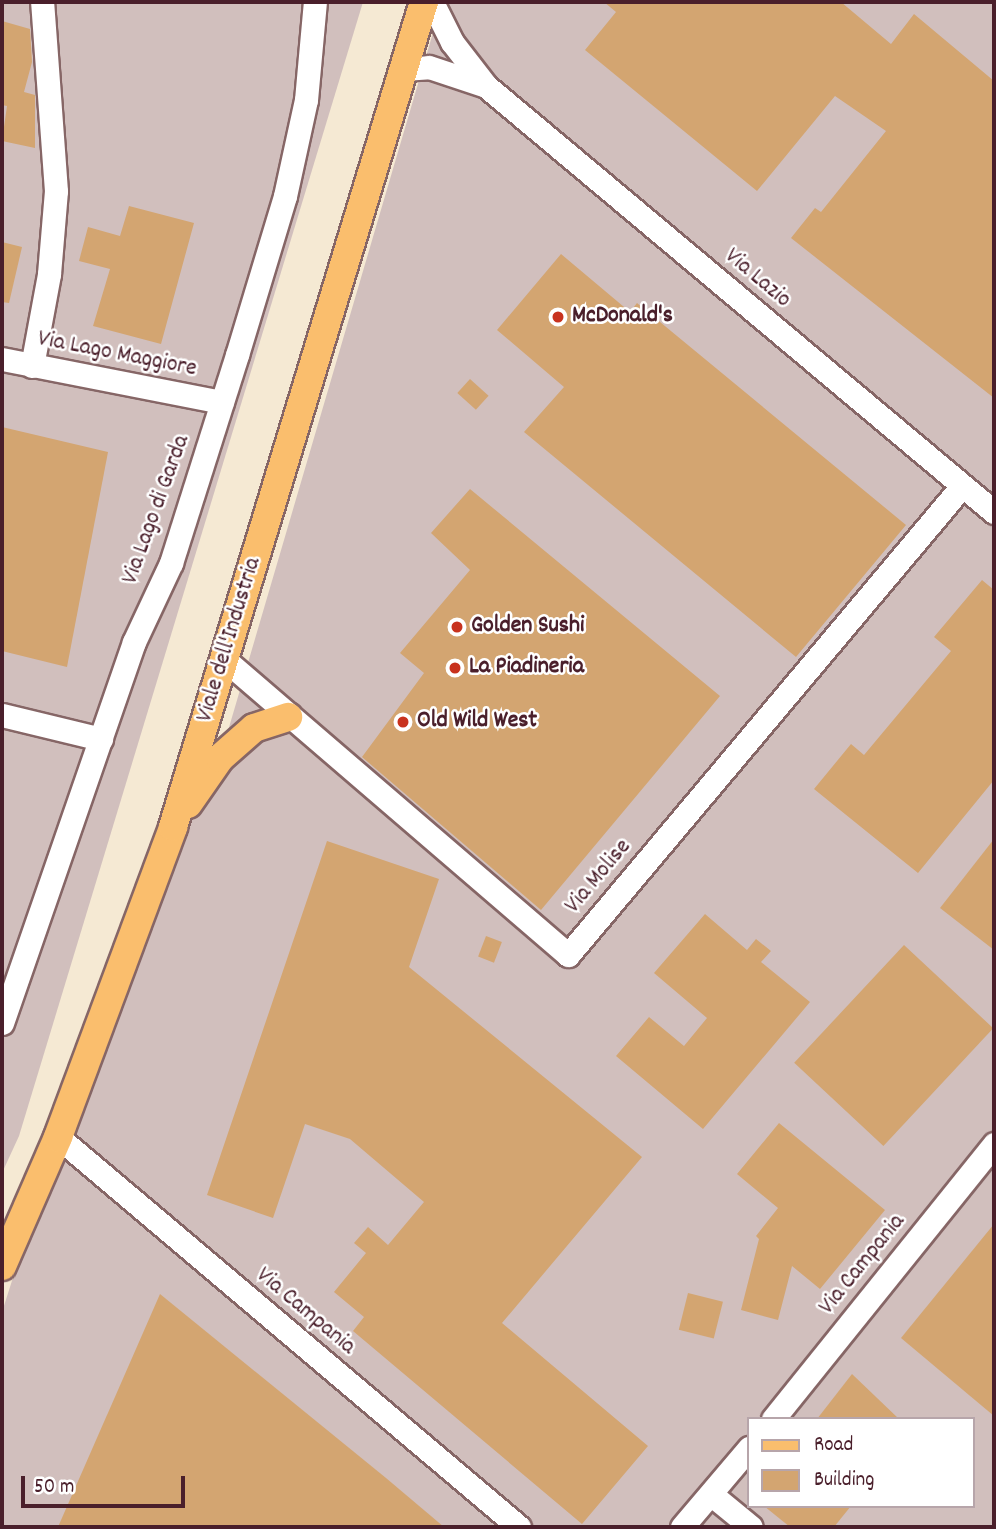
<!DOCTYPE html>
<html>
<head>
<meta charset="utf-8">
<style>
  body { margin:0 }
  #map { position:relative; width:996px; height:1529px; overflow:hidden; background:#f5e9d3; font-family:Dekko,sans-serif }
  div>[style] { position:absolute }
  .industrial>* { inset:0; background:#d1bfbd }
  .building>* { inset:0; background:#d3a571; transform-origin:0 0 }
  .roads { filter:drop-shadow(2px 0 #866666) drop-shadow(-2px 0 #866666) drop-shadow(0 2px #866666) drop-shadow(0 -2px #866666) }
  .minor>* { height:23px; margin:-11.5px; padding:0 11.5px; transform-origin:11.5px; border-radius:11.5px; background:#fff }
  .major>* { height:28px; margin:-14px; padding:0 14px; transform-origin:14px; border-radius:14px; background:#fabe6d }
  .dots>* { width:19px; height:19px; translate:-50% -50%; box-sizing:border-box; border:4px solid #fff; border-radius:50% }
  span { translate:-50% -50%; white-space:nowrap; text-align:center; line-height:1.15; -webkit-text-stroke:5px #fff; paint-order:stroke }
  .street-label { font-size:24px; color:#4a1f2b }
  .poi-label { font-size:24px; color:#4a1f2b; font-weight:700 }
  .left { translate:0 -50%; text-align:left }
  .frame { position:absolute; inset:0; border:4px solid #4a1f2b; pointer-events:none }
  .legend { position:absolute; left:747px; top:1417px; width:228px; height:91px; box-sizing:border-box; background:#fff; border:2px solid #b7a5aa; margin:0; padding:9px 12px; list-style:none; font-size:21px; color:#4a1f2b }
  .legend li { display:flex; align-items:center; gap:14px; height:35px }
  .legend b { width:35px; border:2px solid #b7a5aa }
  .scale { position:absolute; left:21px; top:1476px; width:164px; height:32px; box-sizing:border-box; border:4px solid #4a1f2b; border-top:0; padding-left:9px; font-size:21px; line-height:24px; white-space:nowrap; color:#4a1f2b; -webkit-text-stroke:5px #fff; paint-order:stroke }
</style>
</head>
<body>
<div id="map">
  <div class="industrial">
    <i style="clip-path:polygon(2px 2px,363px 2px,19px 1136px,2px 1173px)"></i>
    <i style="clip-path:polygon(evenodd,442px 2px,994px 2px,994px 1527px,2px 1527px,2px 1312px,58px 1137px,173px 827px,220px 758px,442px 2px,749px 1419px,973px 1419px,973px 1506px,749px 1506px,749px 1419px)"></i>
  </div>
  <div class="building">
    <i style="clip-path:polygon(604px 2px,841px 2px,891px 44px,914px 14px,994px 81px,994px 398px,791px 238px,815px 208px,821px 212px,886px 131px,835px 96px,757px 191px,585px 50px,616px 12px)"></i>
    <i style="clip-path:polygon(2px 21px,30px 29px,32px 62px,24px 92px,35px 95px,35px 148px,2px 141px,7px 106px,2px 105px)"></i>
    <i style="clip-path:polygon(129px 206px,194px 223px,161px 344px,93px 326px,110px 269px,79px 261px,88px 227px,120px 236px)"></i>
    <i style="clip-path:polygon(2px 242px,22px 247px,9px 303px,2px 302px)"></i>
    <i style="clip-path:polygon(561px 254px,630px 312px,637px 303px,906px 525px,796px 657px,524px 432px,564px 387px,497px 330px)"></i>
    <i style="left:470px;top:379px;width:25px;height:19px;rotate:42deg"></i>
    <i style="clip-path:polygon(2px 427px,108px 452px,67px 667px,2px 651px)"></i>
    <i style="clip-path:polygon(470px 489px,720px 696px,541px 910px,362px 757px,424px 673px,400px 653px,470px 570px,431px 533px)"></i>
    <i style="clip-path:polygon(982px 580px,994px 590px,994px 780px,918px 873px,814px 789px,851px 744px,864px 755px,951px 651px,934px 637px)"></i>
    <i style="clip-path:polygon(994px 839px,994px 950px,940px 908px)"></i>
    <i style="clip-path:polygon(327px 841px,439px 879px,409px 967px,642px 1157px,502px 1323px,648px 1446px,582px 1524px,353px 1331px,364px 1317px,334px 1292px,366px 1253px,354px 1243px,368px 1227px,388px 1245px,424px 1202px,350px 1139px,305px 1124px,273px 1218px,207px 1195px)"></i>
    <i style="clip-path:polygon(705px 914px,747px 950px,756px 939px,771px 951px,761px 962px,810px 1002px,703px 1129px,616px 1056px,649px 1017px,684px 1046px,707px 1018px,654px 973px)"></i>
    <i style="left:486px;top:936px;width:17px;height:22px;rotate:21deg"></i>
    <i style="left:904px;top:945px;width:122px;height:161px;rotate:43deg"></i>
    <i style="clip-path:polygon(779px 1123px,885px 1210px,820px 1289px,792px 1266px,778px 1320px,741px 1310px,759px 1239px,756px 1236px,778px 1208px,737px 1174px)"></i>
    <i style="clip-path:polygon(994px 1224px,994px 1416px,901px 1338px)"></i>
    <i style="left:688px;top:1293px;width:36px;height:38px;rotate:14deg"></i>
    <i style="clip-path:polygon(160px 1294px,386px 1478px,444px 1527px,58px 1527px)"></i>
    <i style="clip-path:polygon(852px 1374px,899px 1419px,817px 1419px)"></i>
    <i style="clip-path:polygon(764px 1506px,851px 1506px,834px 1527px,790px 1527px)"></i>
  </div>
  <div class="roads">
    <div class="minor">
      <i style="left:432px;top:2px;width:45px;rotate:63.4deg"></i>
      <i style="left:452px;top:42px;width:56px;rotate:52.3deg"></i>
      <i style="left:486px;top:86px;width:663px;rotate:39.98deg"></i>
      <i style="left:403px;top:69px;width:26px;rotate:-4deg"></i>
      <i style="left:429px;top:67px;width:57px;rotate:18.4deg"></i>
      <i style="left:2px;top:359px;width:224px;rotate:11.1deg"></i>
      <i style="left:32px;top:366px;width:94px;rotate:-79.5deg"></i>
      <i style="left:49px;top:274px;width:83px;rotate:-85.2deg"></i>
      <i style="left:56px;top:191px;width:190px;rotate:-94.2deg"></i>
      <i style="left:224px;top:659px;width:454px;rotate:40.7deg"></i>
      <i style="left:568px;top:955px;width:613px;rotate:-49.97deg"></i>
      <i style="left:2px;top:715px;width:102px;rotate:13.6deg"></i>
      <i style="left:2px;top:1023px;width:403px;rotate:-70.9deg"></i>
      <i style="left:134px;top:642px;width:87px;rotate:-64.9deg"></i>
      <i style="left:171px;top:563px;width:218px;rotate:-72.4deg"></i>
      <i style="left:237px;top:355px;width:166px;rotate:-73.2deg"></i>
      <i style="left:285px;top:196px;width:98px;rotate:-77.7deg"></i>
      <i style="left:306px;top:100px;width:98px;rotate:-84.8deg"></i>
      <i style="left:58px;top:1137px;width:604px;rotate:40.23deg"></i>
      <i style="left:773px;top:1419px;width:353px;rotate:-51.2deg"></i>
      <i style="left:712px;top:1495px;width:50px;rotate:39.4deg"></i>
      <i style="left:682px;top:1527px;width:104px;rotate:-49.7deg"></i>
    </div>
    <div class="major">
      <i style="left:188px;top:804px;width:56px;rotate:-55.2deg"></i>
      <i style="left:220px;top:758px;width:45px;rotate:-41.4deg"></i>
      <i style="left:254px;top:728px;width:36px;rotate:-18deg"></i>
      <i style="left:2px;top:1266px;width:141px;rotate:-66.5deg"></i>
      <i style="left:58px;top:1137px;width:331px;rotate:-69.6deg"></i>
      <i style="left:173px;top:827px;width:862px;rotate:-73.08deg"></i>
    </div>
  </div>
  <div class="dots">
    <i style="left:558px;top:317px;background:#c8321e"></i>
    <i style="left:457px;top:627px;background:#c8321e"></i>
    <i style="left:455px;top:668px;background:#c8321e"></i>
    <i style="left:403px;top:722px;background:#c8321e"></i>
  </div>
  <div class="street-label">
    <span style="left:757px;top:279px;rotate:40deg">Via Lazio</span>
    <span style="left:117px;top:355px;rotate:11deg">Via Lago Maggiore</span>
    <span style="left:157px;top:510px;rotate:-70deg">Via Lago di Garda</span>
    <span style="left:230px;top:640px;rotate:-73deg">Viale dell'Industria</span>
    <span style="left:599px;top:877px;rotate:-50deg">Via Molise</span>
    <span style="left:863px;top:1265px;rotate:-51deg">Via Campania</span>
    <span style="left:305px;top:1312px;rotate:40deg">Via Campania</span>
  </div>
  <div class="poi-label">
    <span class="left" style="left:572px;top:317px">McDonald's</span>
    <span class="left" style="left:471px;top:627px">Golden Sushi</span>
    <span class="left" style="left:469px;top:668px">La Piadineria</span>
    <span class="left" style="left:417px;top:722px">Old Wild West</span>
  </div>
  <div class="frame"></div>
  <ul class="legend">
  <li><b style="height:9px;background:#fabe6d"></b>Road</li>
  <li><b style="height:19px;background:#d3a571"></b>Building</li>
  </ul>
  <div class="scale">50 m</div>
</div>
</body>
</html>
